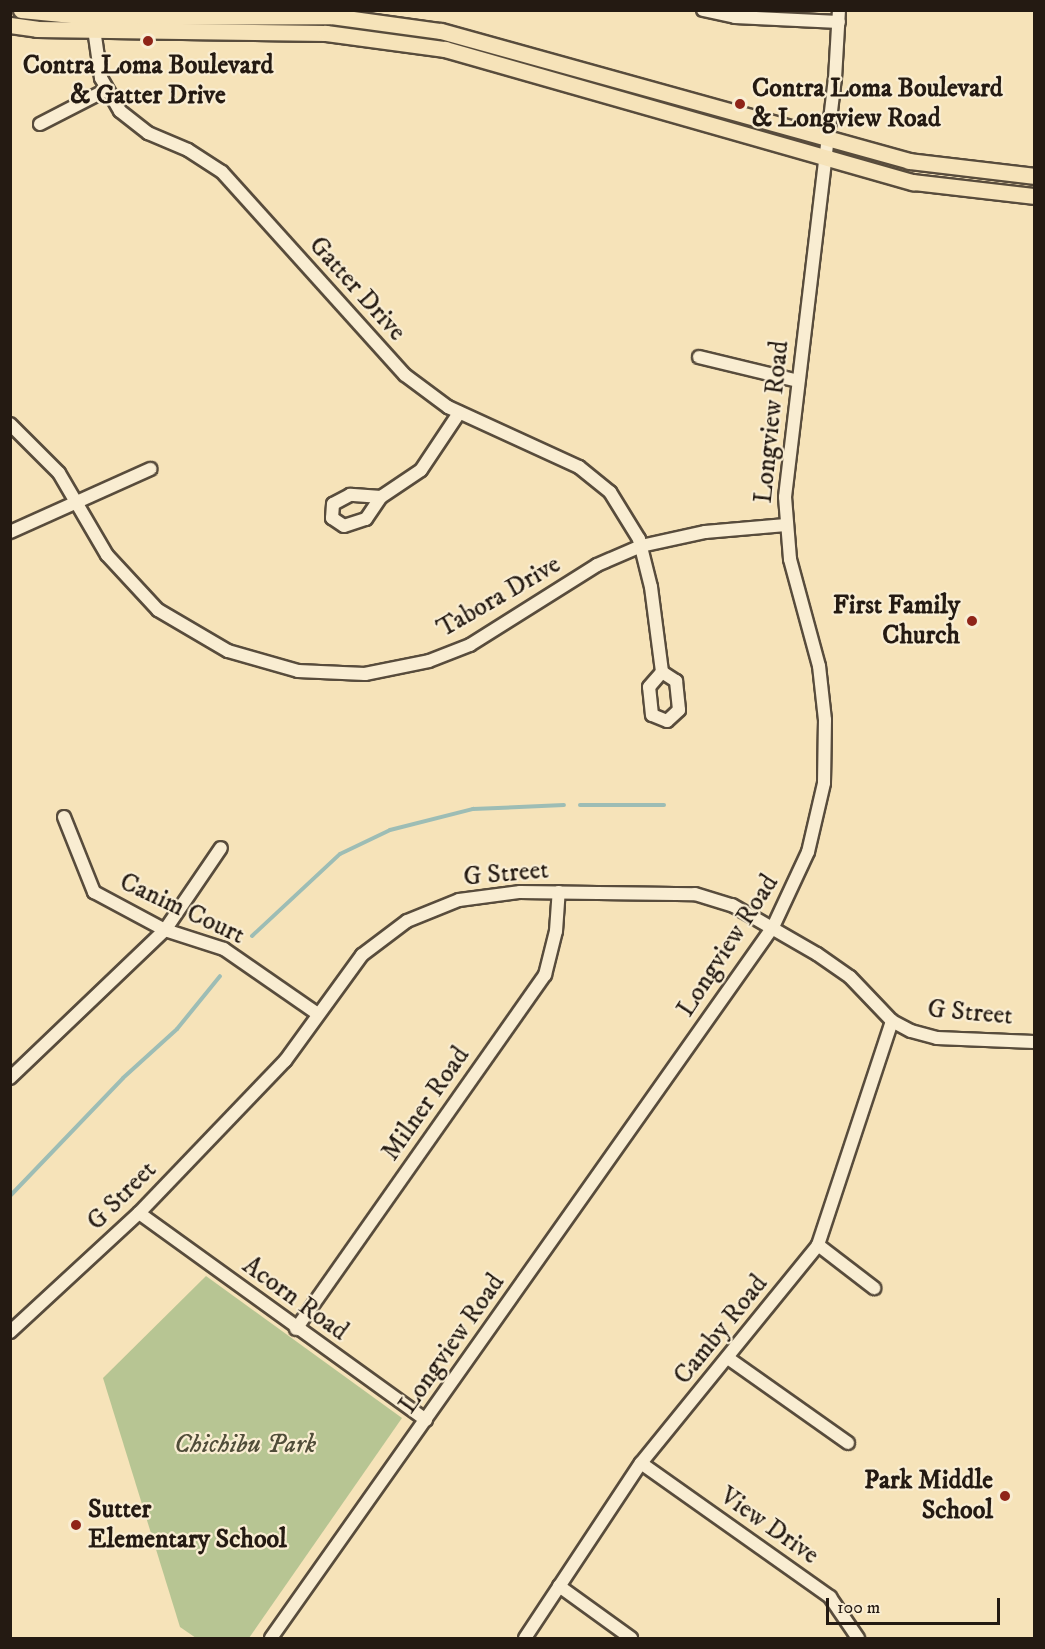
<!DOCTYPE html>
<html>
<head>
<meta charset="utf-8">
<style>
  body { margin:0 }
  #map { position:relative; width:1045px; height:1649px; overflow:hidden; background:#f6e3b9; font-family:"IM FELL DW Pica",serif }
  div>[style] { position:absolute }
  .green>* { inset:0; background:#b7c593 }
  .stream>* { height:4px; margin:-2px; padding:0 2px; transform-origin:2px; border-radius:2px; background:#9dbdb5 }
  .roads { filter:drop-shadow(2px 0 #584c3c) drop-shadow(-2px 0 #584c3c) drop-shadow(0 2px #584c3c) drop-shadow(0 -2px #584c3c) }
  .minor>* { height:12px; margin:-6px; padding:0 6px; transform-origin:6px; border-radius:6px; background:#f9edd2 }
  .major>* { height:15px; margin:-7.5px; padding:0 7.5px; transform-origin:7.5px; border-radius:7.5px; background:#f6e3b9 }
  .dots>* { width:16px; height:16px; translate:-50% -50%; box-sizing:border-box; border:3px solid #f9edd2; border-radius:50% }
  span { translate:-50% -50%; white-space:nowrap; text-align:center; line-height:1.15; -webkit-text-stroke:4.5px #f9edd2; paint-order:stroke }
  .poi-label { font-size:26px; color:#241a12; font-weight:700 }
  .left { translate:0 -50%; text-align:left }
  .right { translate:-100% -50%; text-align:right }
  .street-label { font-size:26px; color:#241a12 }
  .park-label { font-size:26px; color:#504d39; font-style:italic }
  .frame { position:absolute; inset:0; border:12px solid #241a12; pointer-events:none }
  .scale { position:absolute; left:826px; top:1598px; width:174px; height:27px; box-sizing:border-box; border:3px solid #241a12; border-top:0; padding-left:8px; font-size:18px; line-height:21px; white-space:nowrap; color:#241a12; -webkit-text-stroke:4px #f9edd2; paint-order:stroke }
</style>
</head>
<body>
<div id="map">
  <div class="green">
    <i style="clip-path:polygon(206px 1276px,402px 1418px,249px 1638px,196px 1638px,180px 1627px,103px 1378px)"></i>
  </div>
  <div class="stream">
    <i style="left:580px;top:805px;width:84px"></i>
    <i style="left:252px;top:936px;width:120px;rotate:-43deg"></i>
    <i style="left:340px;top:854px;width:55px;rotate:-25.6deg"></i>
    <i style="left:390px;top:830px;width:86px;rotate:-14.2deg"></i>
    <i style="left:473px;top:809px;width:91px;rotate:-2.5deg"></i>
    <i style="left:10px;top:1196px;width:163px;rotate:-46.2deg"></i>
    <i style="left:123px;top:1078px;width:73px;rotate:-42.2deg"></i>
    <i style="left:177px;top:1029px;width:68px;rotate:-50.9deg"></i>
  </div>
  <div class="roads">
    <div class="minor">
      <i style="left:703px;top:10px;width:33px;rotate:12deg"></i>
      <i style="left:735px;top:17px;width:104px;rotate:2.8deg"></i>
      <i style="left:93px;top:22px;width:57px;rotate:81.9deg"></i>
      <i style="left:101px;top:78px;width:38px;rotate:60deg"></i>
      <i style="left:120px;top:111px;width:36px;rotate:38deg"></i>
      <i style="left:148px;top:133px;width:43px;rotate:23deg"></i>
      <i style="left:188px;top:150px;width:40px;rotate:32.9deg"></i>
      <i style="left:222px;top:172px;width:273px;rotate:48deg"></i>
      <i style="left:405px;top:375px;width:54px;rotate:36.7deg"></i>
      <i style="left:448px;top:407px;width:144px;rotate:24.6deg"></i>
      <i style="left:579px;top:467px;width:40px;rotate:39deg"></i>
      <i style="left:610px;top:492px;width:55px;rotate:58.3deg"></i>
      <i style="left:639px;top:539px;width:49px;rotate:76deg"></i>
      <i style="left:651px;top:587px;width:86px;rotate:82.6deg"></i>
      <i style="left:40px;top:124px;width:74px;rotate:-27.3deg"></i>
      <i style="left:699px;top:357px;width:102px;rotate:13.6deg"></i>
      <i style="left:10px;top:424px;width:69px;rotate:45deg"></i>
      <i style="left:59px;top:473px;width:95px;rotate:59.7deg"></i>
      <i style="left:107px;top:555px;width:75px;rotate:47.2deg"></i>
      <i style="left:158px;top:610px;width:81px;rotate:30.4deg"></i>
      <i style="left:228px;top:651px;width:73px;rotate:15.9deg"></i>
      <i style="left:298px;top:671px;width:67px;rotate:2.6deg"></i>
      <i style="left:365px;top:674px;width:65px;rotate:-11.5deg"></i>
      <i style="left:429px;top:661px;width:44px;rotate:-21.3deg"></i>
      <i style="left:470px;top:645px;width:150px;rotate:-32.2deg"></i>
      <i style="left:597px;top:565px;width:48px;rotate:-23.4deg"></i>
      <i style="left:641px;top:546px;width:66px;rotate:-12.3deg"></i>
      <i style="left:705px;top:532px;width:81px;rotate:-4.9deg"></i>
      <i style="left:381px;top:497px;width:31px;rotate:-176deg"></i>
      <i style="left:350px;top:495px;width:19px;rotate:152deg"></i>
      <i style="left:333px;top:504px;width:14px;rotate:94deg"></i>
      <i style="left:332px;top:518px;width:14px;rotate:34deg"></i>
      <i style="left:344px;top:526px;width:23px;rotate:-18deg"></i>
      <i style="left:366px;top:519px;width:27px;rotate:-56deg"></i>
      <i style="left:381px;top:497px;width:48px;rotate:-34deg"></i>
      <i style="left:421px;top:470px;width:69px;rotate:-56.3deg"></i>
      <i style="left:10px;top:532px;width:154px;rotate:-24.2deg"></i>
      <i style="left:662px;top:672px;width:17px;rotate:33deg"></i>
      <i style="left:676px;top:681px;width:29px;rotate:84deg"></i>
      <i style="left:679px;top:710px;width:16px;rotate:137deg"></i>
      <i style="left:667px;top:721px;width:16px;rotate:-158deg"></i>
      <i style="left:652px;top:715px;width:28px;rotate:-96deg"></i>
      <i style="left:649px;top:687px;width:20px;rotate:-49deg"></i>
      <i style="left:64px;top:817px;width:81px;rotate:68.2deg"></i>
      <i style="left:94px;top:892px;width:81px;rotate:28.2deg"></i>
      <i style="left:165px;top:930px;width:62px;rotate:17.9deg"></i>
      <i style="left:224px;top:949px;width:114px;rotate:34.7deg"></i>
      <i style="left:10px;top:1078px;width:214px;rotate:-43.7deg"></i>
      <i style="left:165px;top:930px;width:99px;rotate:-55.7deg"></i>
      <i style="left:139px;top:1213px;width:354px;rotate:35.8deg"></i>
      <i style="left:818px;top:1245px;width:71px;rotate:37.5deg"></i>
      <i style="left:296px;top:1329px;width:433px;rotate:-54.9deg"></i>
      <i style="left:545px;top:975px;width:45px;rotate:-76deg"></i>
      <i style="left:556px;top:931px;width:39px;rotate:-86deg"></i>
      <i style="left:10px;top:1332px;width:176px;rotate:-42.7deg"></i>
      <i style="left:139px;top:1213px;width:211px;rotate:-46.2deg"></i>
      <i style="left:285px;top:1061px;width:131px;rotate:-54deg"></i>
      <i style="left:362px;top:955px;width:56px;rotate:-37.1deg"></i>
      <i style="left:407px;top:921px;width:56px;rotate:-22deg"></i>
      <i style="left:459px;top:900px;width:62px;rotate:-7.5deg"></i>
      <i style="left:520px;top:892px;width:175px;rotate:0.7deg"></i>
      <i style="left:695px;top:894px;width:39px;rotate:17deg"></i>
      <i style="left:732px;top:905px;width:98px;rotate:30deg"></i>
      <i style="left:817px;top:954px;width:40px;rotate:34.9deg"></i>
      <i style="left:850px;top:977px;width:61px;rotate:46.3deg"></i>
      <i style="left:892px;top:1021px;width:21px;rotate:28deg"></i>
      <i style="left:911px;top:1031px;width:27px;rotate:15deg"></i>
      <i style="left:937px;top:1038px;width:97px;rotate:2.4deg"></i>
      <i style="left:728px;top:1358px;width:147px;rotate:35.3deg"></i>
      <i style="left:641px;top:1463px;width:232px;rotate:35.3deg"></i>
      <i style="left:830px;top:1597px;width:50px;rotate:55.7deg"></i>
      <i style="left:559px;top:1586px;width:89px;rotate:35.8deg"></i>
      <i style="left:271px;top:1638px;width:870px;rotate:-54.78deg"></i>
      <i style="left:773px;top:927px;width:83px;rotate:-65deg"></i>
      <i style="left:808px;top:852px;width:71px;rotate:-76.9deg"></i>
      <i style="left:824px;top:783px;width:63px;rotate:-89.1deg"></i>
      <i style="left:825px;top:720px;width:54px;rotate:-96.3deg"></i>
      <i style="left:819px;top:666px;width:111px;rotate:-105.2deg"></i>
      <i style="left:790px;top:559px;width:62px;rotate:-94.6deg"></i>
      <i style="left:785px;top:497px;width:421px;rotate:-83.2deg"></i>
      <i style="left:835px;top:79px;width:69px;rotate:-86.7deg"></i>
      <i style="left:525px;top:1638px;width:210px;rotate:-56.5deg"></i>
      <i style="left:641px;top:1463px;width:281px;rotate:-50.9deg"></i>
      <i style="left:818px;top:1245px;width:236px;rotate:-71.7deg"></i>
    </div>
    <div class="major">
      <i style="left:21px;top:10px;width:71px;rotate:5.6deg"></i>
      <i style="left:92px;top:17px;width:239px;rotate:-0.2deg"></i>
      <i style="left:331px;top:16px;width:111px;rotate:7.8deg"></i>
      <i style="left:441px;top:31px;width:486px;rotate:15.5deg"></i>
      <i style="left:909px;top:161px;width:126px;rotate:6.8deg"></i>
      <i style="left:10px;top:25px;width:27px;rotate:8deg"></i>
      <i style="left:37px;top:29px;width:289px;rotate:0.8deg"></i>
      <i style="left:326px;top:33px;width:120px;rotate:7.7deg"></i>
      <i style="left:445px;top:49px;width:487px;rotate:15.9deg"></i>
      <i style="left:913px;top:182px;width:122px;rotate:6.6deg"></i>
    </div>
  </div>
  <div class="dots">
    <i style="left:148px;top:41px;background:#8f2418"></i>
    <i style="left:740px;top:104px;background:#8f2418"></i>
    <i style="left:972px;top:621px;background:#8f2418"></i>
    <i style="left:1005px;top:1496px;background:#8f2418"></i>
    <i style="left:76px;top:1525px;background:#8f2418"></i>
  </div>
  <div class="poi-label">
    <span style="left:148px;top:81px">Contra Loma Boulevard<br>&amp; Gatter Drive</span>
    <span class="left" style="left:752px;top:104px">Contra Loma Boulevard<br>&amp; Longview Road</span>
    <span class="right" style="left:960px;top:621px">First Family<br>Church</span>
    <span class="right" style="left:993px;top:1496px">Park Middle<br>School</span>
    <span class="left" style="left:88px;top:1525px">Sutter<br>Elementary School</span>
  </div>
  <div class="street-label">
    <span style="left:357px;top:289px;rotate:48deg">Gatter Drive</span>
    <span style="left:772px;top:422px;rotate:-84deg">Longview Road</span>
    <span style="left:499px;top:597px;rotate:-30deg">Tabora Drive</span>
    <span style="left:506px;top:874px;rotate:-5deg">G Street</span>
    <span style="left:182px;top:909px;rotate:25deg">Canim Court</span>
    <span style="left:728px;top:946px;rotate:-57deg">Longview Road</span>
    <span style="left:970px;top:1013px;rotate:5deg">G Street</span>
    <span style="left:426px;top:1104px;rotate:-55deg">Milner Road</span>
    <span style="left:122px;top:1196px;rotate:-45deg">G Street</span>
    <span style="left:295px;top:1299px;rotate:36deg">Acorn Road</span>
    <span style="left:721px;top:1330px;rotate:-51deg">Camby Road</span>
    <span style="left:452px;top:1344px;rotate:-55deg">Longview Road</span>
    <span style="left:769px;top:1526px;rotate:35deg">View Drive</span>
  </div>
  <div class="park-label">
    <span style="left:245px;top:1445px">Chichibu Park</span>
  </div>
  <div class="frame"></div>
  <div class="scale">100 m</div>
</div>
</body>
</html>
